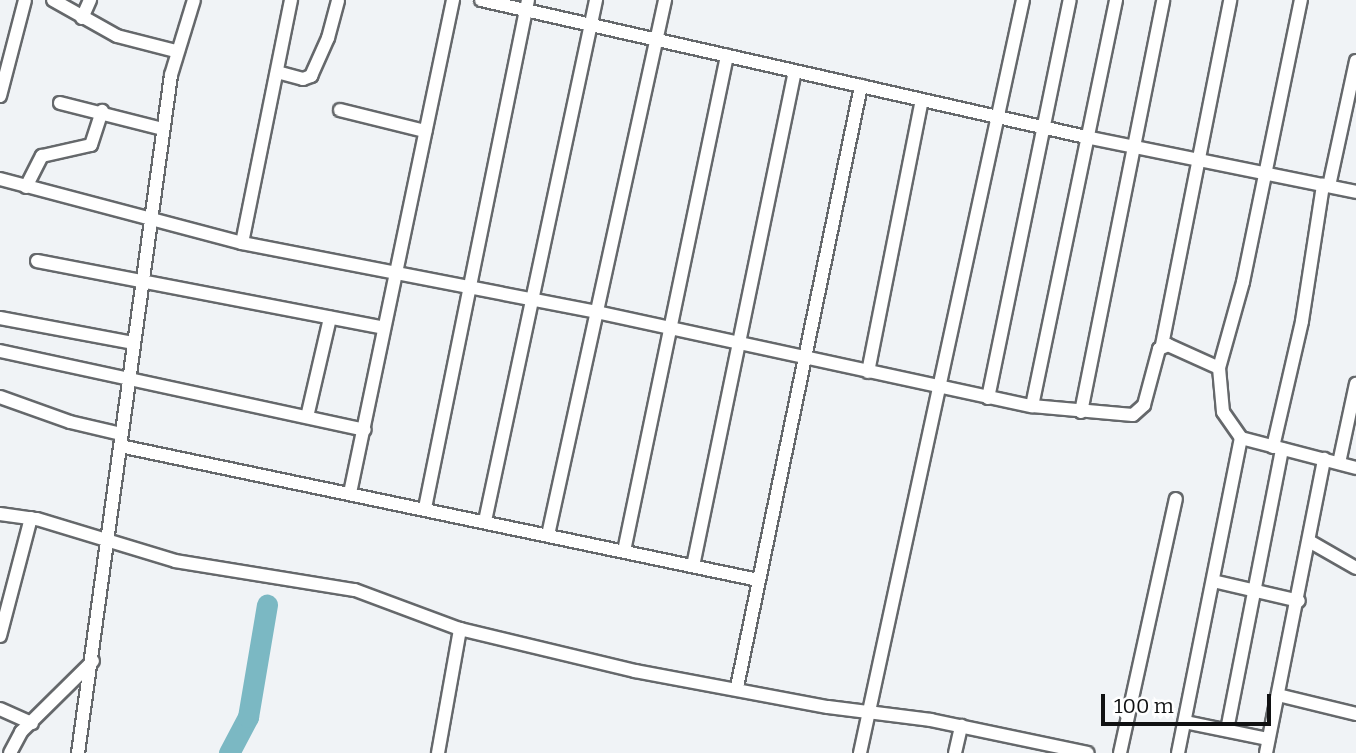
<!DOCTYPE html>
<html>
<head>
<meta charset="utf-8">
<style>
  body { margin:0 }
  #map { position:relative; width:1356px; height:753px; overflow:hidden; background:#f0f3f6; font-family:Bitter,serif }
  div>[style] { position:absolute }
  .river>* { height:21px; margin:-10.5px; padding:0 10.5px; transform-origin:10.5px; border-radius:10.5px; background:#7bb8c3 }
  .roads { filter:drop-shadow(2px 0 #65686b) drop-shadow(-2px 0 #65686b) drop-shadow(0 2px #65686b) drop-shadow(0 -2px #65686b) }
  .street>* { height:12px; margin:-6px; padding:0 6px; transform-origin:6px; border-radius:6px; background:#fff }
  span { translate:-50% -50%; white-space:nowrap; text-align:center; line-height:1.15; -webkit-text-stroke:7px #fff; paint-order:stroke }
  .scale { position:absolute; left:1101px; top:694px; width:170px; height:32px; box-sizing:border-box; border:4px solid #101112; border-top:0; padding-left:9px; font-size:21px; line-height:24px; white-space:nowrap; color:#101112; -webkit-text-stroke:5px #fff; paint-order:stroke }
</style>
</head>
<body>
<div id="map">
  <div class="river">
    <i style="left:229px;top:753px;width:41px;rotate:-62.2deg"></i>
    <i style="left:248px;top:717px;width:114px;rotate:-80.4deg"></i>
  </div>
  <div class="roads">
    <div class="street">
      <i style="left:53px;top:0;width:73px;rotate:29.4deg"></i>
      <i style="left:117px;top:36px;width:61px;rotate:14.3deg"></i>
      <i style="left:481px;top:0;width:620px;rotate:12.76deg"></i>
      <i style="left:1086px;top:137px;width:276px;rotate:11.5deg"></i>
      <i style="left:82px;top:18px;width:20px;rotate:-66deg"></i>
      <i style="left:277px;top:72px;width:27px;rotate:15deg"></i>
      <i style="left:303px;top:79px;width:9px;rotate:-21deg"></i>
      <i style="left:311px;top:76px;width:42px;rotate:-65.9deg"></i>
      <i style="left:328px;top:38px;width:39px;rotate:-75deg"></i>
      <i style="left:0;top:96px;width:99px;rotate:-75.4deg"></i>
      <i style="left:60px;top:103px;width:106px;rotate:14.2deg"></i>
      <i style="left:340px;top:110px;width:88px;rotate:13.9deg"></i>
      <i style="left:0;top:179px;width:250px;rotate:14.8deg"></i>
      <i style="left:242px;top:243px;width:361px;rotate:11deg"></i>
      <i style="left:596px;top:312px;width:446px;rotate:12.2deg"></i>
      <i style="left:1032px;top:406px;width:101px;rotate:5.1deg"></i>
      <i style="left:1133px;top:415px;width:15px;rotate:-42deg"></i>
      <i style="left:1144px;top:405px;width:58px;rotate:-75deg"></i>
      <i style="left:1159px;top:349px;width:10px;rotate:-24deg"></i>
      <i style="left:1168px;top:345px;width:56px;rotate:24.3deg"></i>
      <i style="left:1219px;top:368px;width:44px;rotate:84.8deg"></i>
      <i style="left:1223px;top:412px;width:32px;rotate:55deg"></i>
      <i style="left:1241px;top:438px;width:119px;rotate:14.6deg"></i>
      <i style="left:1329px;top:186px;width:128px;rotate:-77.8deg"></i>
      <i style="left:26px;top:187px;width:35px;rotate:-63deg"></i>
      <i style="left:42px;top:156px;width:50px;rotate:-12.7deg"></i>
      <i style="left:91px;top:145px;width:36px;rotate:-72deg"></i>
      <i style="left:242px;top:243px;width:248px;rotate:-78.6deg"></i>
      <i style="left:37px;top:261px;width:353px;rotate:10.9deg"></i>
      <i style="left:0;top:318px;width:135px;rotate:10.6deg"></i>
      <i style="left:1162px;top:345px;width:352px;rotate:-78.8deg"></i>
      <i style="left:0;top:351px;width:373px;rotate:12.2deg"></i>
      <i style="left:1219px;top:368px;width:89px;rotate:-74.4deg"></i>
      <i style="left:1243px;top:282px;width:288px;rotate:-78.4deg"></i>
      <i style="left:868px;top:372px;width:277px;rotate:-78.8deg"></i>
      <i style="left:0;top:397px;width:74px;rotate:19.7deg"></i>
      <i style="left:70px;top:422px;width:52px;rotate:13.2deg"></i>
      <i style="left:988px;top:398px;width:406px;rotate:-78.4deg"></i>
      <i style="left:1032px;top:406px;width:415px;rotate:-78.3deg"></i>
      <i style="left:1081px;top:412px;width:420px;rotate:-78.7deg"></i>
      <i style="left:307px;top:417px;width:102px;rotate:-76.9deg"></i>
      <i style="left:120px;top:446px;width:652px;rotate:11.86deg"></i>
      <i style="left:1273px;top:447px;width:129px;rotate:-77deg"></i>
      <i style="left:1302px;top:321px;width:138px;rotate:-81.2deg"></i>
      <i style="left:1339px;top:463px;width:81px;rotate:-77.9deg"></i>
      <i style="left:350px;top:493px;width:504px;rotate:-78.2deg"></i>
      <i style="left:425px;top:508px;width:518px;rotate:-78.54deg"></i>
      <i style="left:0;top:514px;width:37px;rotate:8deg"></i>
      <i style="left:37px;top:519px;width:144px;rotate:16.9deg"></i>
      <i style="left:175px;top:561px;width:182px;rotate:9.2deg"></i>
      <i style="left:355px;top:590px;width:112px;rotate:20.4deg"></i>
      <i style="left:485px;top:521px;width:533px;rotate:-77.97deg"></i>
      <i style="left:548px;top:535px;width:548px;rotate:-77.66deg"></i>
      <i style="left:1309px;top:541px;width:54px;rotate:29.9deg"></i>
      <i style="left:624px;top:551px;width:506px;rotate:-78.25deg"></i>
      <i style="left:693px;top:566px;width:505px;rotate:-78.36deg"></i>
      <i style="left:1213px;top:581px;width:88px;rotate:13.1deg"></i>
      <i style="left:0;top:636px;width:122px;rotate:-75.3deg"></i>
      <i style="left:737px;top:687px;width:614px;rotate:-78.34deg"></i>
      <i style="left:1278px;top:695px;width:80px;rotate:13.7deg"></i>
      <i style="left:0;top:709px;width:35px;rotate:24deg"></i>
      <i style="left:1185px;top:722px;width:85px;rotate:11.6deg"></i>
      <i style="left:1227px;top:730px;width:286px;rotate:-78.9deg"></i>
      <i style="left:10px;top:753px;width:24px;rotate:-62deg"></i>
      <i style="left:21px;top:732px;width:101px;rotate:-44.6deg"></i>
      <i style="left:78px;top:753px;width:684px;rotate:-82.19deg"></i>
      <i style="left:171px;top:75px;width:78px;rotate:-73deg"></i>
      <i style="left:438px;top:753px;width:126px;rotate:-79.9deg"></i>
      <i style="left:460px;top:629px;width:180px;rotate:13.5deg"></i>
      <i style="left:635px;top:671px;width:196px;rotate:10.6deg"></i>
      <i style="left:828px;top:707px;width:104px;rotate:7.2deg"></i>
      <i style="left:931px;top:720px;width:160px;rotate:11.9deg"></i>
      <i style="left:860px;top:753px;width:770px;rotate:-77.79deg"></i>
      <i style="left:955px;top:753px;width:28px;rotate:-77deg"></i>
      <i style="left:1120px;top:753px;width:260px;rotate:-77.6deg"></i>
      <i style="left:1178px;top:753px;width:321px;rotate:-78.7deg"></i>
      <i style="left:1266px;top:753px;width:300px;rotate:-78.8deg"></i>
    </div>
  </div>
  <div class="scale">100 m</div>
</div>
</body>
</html>
